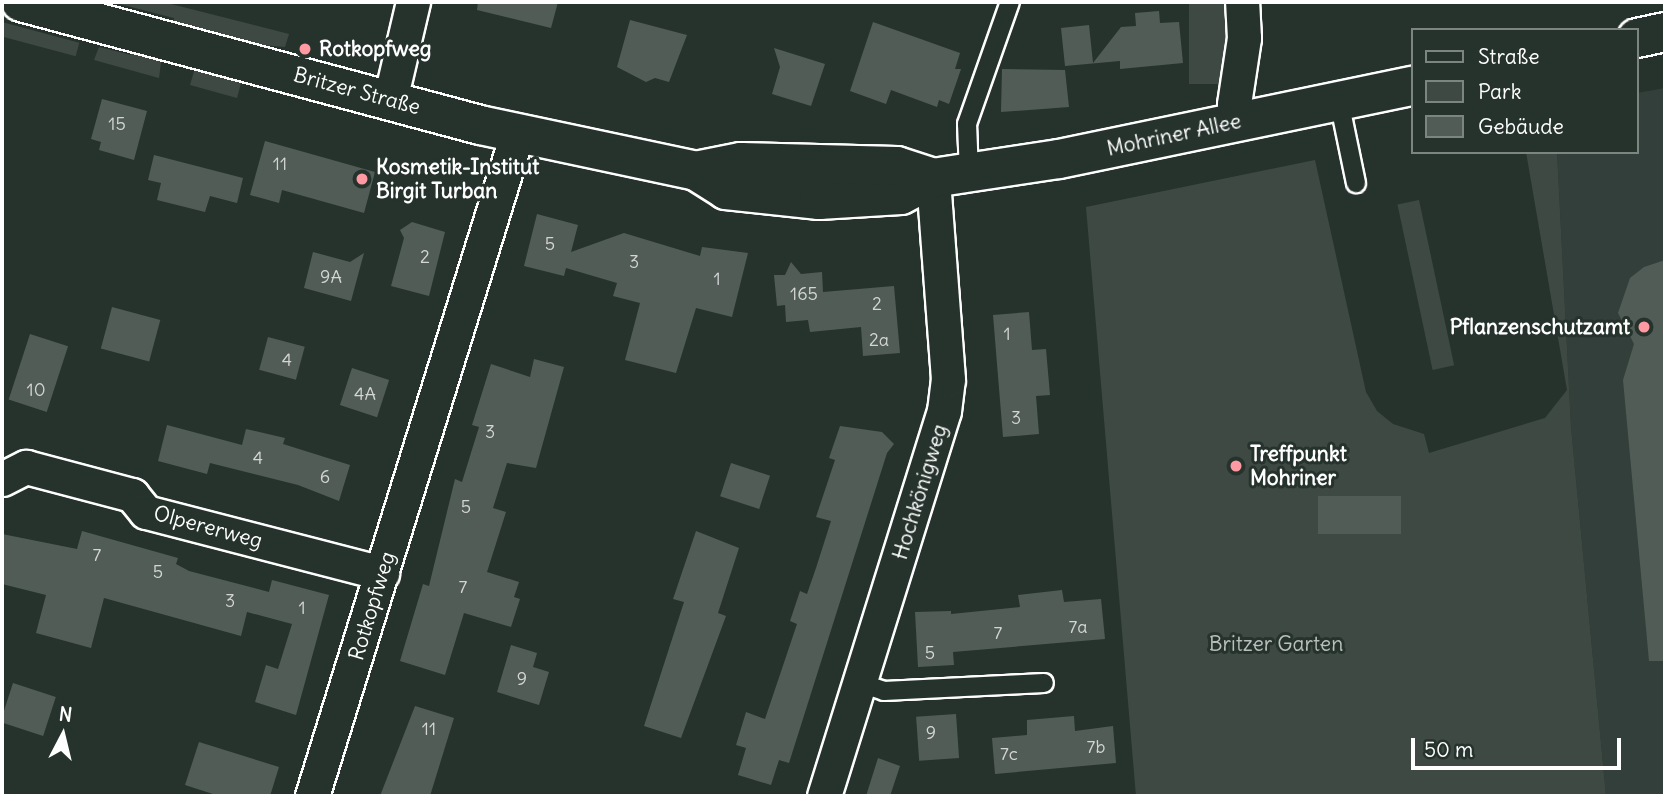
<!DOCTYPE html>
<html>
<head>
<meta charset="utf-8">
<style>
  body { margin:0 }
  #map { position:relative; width:1667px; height:798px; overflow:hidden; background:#26332d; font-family:Delius,sans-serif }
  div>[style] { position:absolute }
  .built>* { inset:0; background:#333f3a }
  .green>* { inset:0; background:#3e4944; transform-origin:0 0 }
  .building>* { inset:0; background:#515c57; transform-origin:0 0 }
  .roads { filter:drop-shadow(2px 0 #fff) drop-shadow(-2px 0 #fff) drop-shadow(0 2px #fff) drop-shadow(0 -2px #fff) }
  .lane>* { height:18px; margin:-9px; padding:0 9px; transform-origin:9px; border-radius:9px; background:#26332d }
  .street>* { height:33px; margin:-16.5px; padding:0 16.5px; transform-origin:16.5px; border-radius:16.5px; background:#26332d }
  .secondary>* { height:38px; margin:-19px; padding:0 19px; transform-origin:19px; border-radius:19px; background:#26332d }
  .dots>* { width:19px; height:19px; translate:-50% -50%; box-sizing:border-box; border:4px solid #26332d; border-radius:50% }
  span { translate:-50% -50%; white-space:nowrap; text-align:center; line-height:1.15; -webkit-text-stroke:6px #26332d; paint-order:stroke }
  .number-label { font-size:18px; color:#d4d6d5 }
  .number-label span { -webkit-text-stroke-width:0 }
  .poi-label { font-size:21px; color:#fff; font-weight:700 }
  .left { translate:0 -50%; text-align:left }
  .right { translate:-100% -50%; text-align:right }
  .street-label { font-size:21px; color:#fff }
  .park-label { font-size:21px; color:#bbbfbe }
  .frame { position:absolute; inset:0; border:4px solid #fff; pointer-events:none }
  .legend { position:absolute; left:1411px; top:28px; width:228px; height:126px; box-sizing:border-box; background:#26332d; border:2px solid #7d8581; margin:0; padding:9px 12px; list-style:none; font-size:21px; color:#fff }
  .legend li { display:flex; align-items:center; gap:14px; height:35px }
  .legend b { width:35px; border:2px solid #7d8581 }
  .north { position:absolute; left:28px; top:700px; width:70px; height:70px; -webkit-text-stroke:5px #26332d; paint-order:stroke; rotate:7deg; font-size:19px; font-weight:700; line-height:28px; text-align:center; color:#fff }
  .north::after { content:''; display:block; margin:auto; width:24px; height:32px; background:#fff; clip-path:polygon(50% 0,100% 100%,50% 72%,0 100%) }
  .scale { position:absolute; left:1411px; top:738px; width:210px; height:32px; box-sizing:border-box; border:4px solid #fff; border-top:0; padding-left:9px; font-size:21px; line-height:24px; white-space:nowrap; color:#fff; -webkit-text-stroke:5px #26332d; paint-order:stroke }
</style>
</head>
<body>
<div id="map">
  <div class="built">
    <i style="clip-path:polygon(1665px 88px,1665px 796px,1606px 796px,1571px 427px,1557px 152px,1637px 152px,1637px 93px)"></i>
  </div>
  <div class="green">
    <i style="clip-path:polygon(112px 2px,163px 2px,289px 34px,285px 47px,230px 42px,172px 29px,174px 18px)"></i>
    <i style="left:1189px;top:2px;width:41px;height:82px"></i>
    <i style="left:2px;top:22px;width:80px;height:14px;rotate:15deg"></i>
    <i style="clip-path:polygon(134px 46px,162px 55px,159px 78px,94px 60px,99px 47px,131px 55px)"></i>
    <i style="clip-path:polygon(196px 65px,241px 83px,237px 98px,190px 85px)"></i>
    <i style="clip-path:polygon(1526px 152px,1557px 152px,1571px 427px,1606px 796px,1136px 796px,1086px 207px,1315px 160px,1366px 392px,1377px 411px,1393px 424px,1424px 434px,1429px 453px,1545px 418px,1567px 390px)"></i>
    <i style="left:1419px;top:200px;width:169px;height:22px;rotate:78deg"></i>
  </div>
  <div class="building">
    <i style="clip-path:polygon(478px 2px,558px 2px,551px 28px,477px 10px)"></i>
    <i style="clip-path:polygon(1159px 11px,1160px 23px,1179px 22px,1183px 63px,1120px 69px,1120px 61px,1065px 66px,1061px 28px,1089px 25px,1093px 63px,1121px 27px,1136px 26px,1135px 13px)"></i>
    <i style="clip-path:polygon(630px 20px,687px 35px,669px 82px,655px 78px,646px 82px,617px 67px)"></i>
    <i style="clip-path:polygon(873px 22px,960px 53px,955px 69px,961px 69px,949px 104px,939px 100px,937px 107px,891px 90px,886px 104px,850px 91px)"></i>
    <i style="clip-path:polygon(774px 48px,825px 64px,811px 106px,772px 94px,780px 67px)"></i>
    <i style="clip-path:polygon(1002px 69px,1065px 70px,1069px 107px,1001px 112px)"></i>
    <i style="clip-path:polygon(102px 99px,147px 111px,134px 160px,99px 150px,101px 142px,91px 139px)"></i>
    <i style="clip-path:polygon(265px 141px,375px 172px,364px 213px,282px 190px,279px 203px,250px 195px)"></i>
    <i style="clip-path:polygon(154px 155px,243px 178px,237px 203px,210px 196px,205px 212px,157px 200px,161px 183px,148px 180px)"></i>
    <i style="clip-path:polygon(537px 214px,578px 225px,571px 252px,624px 233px,700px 256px,702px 247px,748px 253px,732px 317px,696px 308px,676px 373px,625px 360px,640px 303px,613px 296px,617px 283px,566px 268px,564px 276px,524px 266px)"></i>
    <i style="clip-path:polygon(412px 222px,445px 232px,429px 296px,391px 286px,404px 238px,400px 230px)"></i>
    <i style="clip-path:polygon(313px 252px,350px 262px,364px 253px,351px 301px,304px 288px)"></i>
    <i style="clip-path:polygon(1665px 260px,1665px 661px,1649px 661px,1623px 380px,1634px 344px,1618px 313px,1630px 278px,1644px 267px)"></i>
    <i style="clip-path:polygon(791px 262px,801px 274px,822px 272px,823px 292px,894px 286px,900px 353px,863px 356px,861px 327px,810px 332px,808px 320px,786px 322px,785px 305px,777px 306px,774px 275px,785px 275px)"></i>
    <i style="left:112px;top:307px;width:50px;height:43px;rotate:15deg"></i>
    <i style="clip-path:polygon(1029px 312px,1032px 350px,1046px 349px,1050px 395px,1036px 396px,1039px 434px,1003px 437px,993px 315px)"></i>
    <i style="left:30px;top:334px;width:40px;height:69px;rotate:18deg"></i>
    <i style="left:268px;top:337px;width:38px;height:34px;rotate:15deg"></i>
    <i style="clip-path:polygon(534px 359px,564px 367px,536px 468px,507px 463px,493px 508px,506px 512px,487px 572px,519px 582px,514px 597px,520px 599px,511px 627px,464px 613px,445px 675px,400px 661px,423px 584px,429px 586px,455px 479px,462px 482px,479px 427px,472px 425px,491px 364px,530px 377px)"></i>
    <i style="left:352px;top:368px;width:39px;height:39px;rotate:18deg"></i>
    <i style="clip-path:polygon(167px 425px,242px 445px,246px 429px,285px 438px,283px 444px,350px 465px,339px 501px,298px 485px,210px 463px,207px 474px,158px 461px)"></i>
    <i style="clip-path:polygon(840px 426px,882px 432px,894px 444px,887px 453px,789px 763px,779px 760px,771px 785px,738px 775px,746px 748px,736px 745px,746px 712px,765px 719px,797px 624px,790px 621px,800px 591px,807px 594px,816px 568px,831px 521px,816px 517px,835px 460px,829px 458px)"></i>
    <i style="left:731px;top:463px;width:41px;height:35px;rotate:18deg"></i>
    <i style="left:1318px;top:496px;width:83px;height:38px"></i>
    <i style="clip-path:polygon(82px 531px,178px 558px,176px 564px,189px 571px,269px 592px,272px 580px,329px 595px,296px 715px,255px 702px,266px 665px,278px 669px,292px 624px,247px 612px,241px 636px,104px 598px,91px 648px,36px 633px,46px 595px,2px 584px,2px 534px,77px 549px)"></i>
    <i style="clip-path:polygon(696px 531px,739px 548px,718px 613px,726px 616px,681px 738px,644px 726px,684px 602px,673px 599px)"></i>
    <i style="clip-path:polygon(1062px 590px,1064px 602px,1101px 599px,1105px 639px,953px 652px,954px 665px,918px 667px,915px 612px,951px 611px,951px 614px,1020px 607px,1018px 595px)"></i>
    <i style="clip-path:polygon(511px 645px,537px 653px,533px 667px,549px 672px,539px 705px,497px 692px)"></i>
    <i style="left:13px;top:683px;width:45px;height:41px;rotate:18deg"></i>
    <i style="clip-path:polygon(415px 706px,454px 718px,430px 796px,380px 796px)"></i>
    <i style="left:956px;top:714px;width:44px;height:40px;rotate:86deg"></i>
    <i style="clip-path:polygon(1074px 716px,1075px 731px,1113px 726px,1116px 763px,995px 774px,992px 738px,1027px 735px,1027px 720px)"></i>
    <i style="clip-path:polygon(199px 742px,279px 767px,270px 796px,219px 796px,185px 785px)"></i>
    <i style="clip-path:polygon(878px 758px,900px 766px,890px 796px,866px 796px)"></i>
  </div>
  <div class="roads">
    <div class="lane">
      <i style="left:1339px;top:101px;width:84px;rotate:78.3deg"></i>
      <i style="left:969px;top:173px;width:49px;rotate:-92.3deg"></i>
      <i style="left:967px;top:124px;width:129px;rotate:-70.6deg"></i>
      <i style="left:860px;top:683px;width:25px;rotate:18deg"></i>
      <i style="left:884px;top:691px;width:160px;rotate:-2.9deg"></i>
    </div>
    <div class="street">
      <i style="left:390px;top:100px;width:101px;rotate:-76.8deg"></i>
      <i style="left:1237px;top:122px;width:18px;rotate:-99deg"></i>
      <i style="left:1234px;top:104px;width:67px;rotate:-81.4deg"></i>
      <i style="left:1244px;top:38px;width:36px;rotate:-93deg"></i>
      <i style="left:2px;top:479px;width:27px;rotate:-27deg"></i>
      <i style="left:26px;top:467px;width:110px;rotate:14.8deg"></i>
      <i style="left:132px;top:495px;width:22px;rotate:51deg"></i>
      <i style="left:146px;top:512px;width:244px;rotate:14.5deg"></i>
      <i style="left:312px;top:796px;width:693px;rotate:-72.79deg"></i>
      <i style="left:824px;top:796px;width:403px;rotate:-72.7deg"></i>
      <i style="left:944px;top:411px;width:32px;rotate:-83deg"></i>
      <i style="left:948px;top:379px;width:202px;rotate:-94.3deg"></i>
    </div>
    <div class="secondary">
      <i style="left:21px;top:2px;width:475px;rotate:15deg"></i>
      <i style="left:480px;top:125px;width:221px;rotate:12deg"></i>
      <i style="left:696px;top:171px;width:36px;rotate:32deg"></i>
      <i style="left:726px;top:190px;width:94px;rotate:6.1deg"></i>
      <i style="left:819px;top:200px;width:82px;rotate:-3.5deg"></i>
      <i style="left:901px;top:195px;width:36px;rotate:-28deg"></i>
      <i style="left:933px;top:178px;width:127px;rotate:-8.6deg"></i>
      <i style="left:1059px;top:159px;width:361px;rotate:-11.7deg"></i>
      <i style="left:1637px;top:38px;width:29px;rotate:-12deg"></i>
      <i style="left:696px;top:171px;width:46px;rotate:-11.3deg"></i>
      <i style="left:741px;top:162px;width:156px;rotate:1.5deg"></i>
      <i style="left:897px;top:166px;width:38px;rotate:18deg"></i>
    </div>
  </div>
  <div class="dots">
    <i style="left:305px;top:49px;background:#ff9aa2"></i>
    <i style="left:362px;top:179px;background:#ff9aa2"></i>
    <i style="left:1644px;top:327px;background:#ff9aa2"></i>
    <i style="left:1236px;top:466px;background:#ff9aa2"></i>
  </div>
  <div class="number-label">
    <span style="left:117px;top:124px">15</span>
    <span style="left:280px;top:164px">11</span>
    <span style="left:550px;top:244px">5</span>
    <span style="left:425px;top:257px">2</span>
    <span style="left:634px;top:262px">3</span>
    <span style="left:331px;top:277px">9A</span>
    <span style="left:717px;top:279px">1</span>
    <span style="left:804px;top:294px">165</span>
    <span style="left:877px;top:304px">2</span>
    <span style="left:1007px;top:334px">1</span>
    <span style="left:879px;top:340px">2a</span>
    <span style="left:287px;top:360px">4</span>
    <span style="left:36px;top:390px">10</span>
    <span style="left:365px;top:394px">4A</span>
    <span style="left:1016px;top:418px">3</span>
    <span style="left:490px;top:432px">3</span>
    <span style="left:258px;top:458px">4</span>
    <span style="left:325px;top:477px">6</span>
    <span style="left:466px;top:507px">5</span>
    <span style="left:97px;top:555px">7</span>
    <span style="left:158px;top:572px">5</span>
    <span style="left:463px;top:587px">7</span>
    <span style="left:230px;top:601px">3</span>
    <span style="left:302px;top:608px">1</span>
    <span style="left:1078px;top:627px">7a</span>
    <span style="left:998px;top:633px">7</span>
    <span style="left:930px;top:653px">5</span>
    <span style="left:522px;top:679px">9</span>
    <span style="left:429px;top:729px">11</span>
    <span style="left:931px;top:733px">9</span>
    <span style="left:1096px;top:747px">7b</span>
    <span style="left:1009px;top:754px">7c</span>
  </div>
  <div class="poi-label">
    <span class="left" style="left:319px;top:49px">Rotkopfweg</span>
    <span class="left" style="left:376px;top:179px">Kosmetik-Institut<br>Birgit Turban</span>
    <span class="right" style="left:1630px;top:327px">Pflanzenschutzamt</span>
    <span class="left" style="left:1250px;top:466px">Treffpunkt<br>Mohriner</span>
  </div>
  <div class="street-label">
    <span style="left:357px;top:91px;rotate:15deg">Britzer Straße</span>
    <span style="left:1174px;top:135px;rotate:-12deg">Mohriner Allee</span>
    <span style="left:920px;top:492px;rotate:-73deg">Hochkönigweg</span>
    <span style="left:208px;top:527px;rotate:15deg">Olpererweg</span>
    <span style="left:372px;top:606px;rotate:-73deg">Rotkopfweg</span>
  </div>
  <div class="park-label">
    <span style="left:1276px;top:644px">Britzer Garten</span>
  </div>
  <div class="frame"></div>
  <ul class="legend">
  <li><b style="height:9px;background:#26332d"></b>Straße</li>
  <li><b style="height:19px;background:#3e4944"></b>Park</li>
  <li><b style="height:19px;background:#515c57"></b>Gebäude</li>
  </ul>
  <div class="north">N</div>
  <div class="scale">50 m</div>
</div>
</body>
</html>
